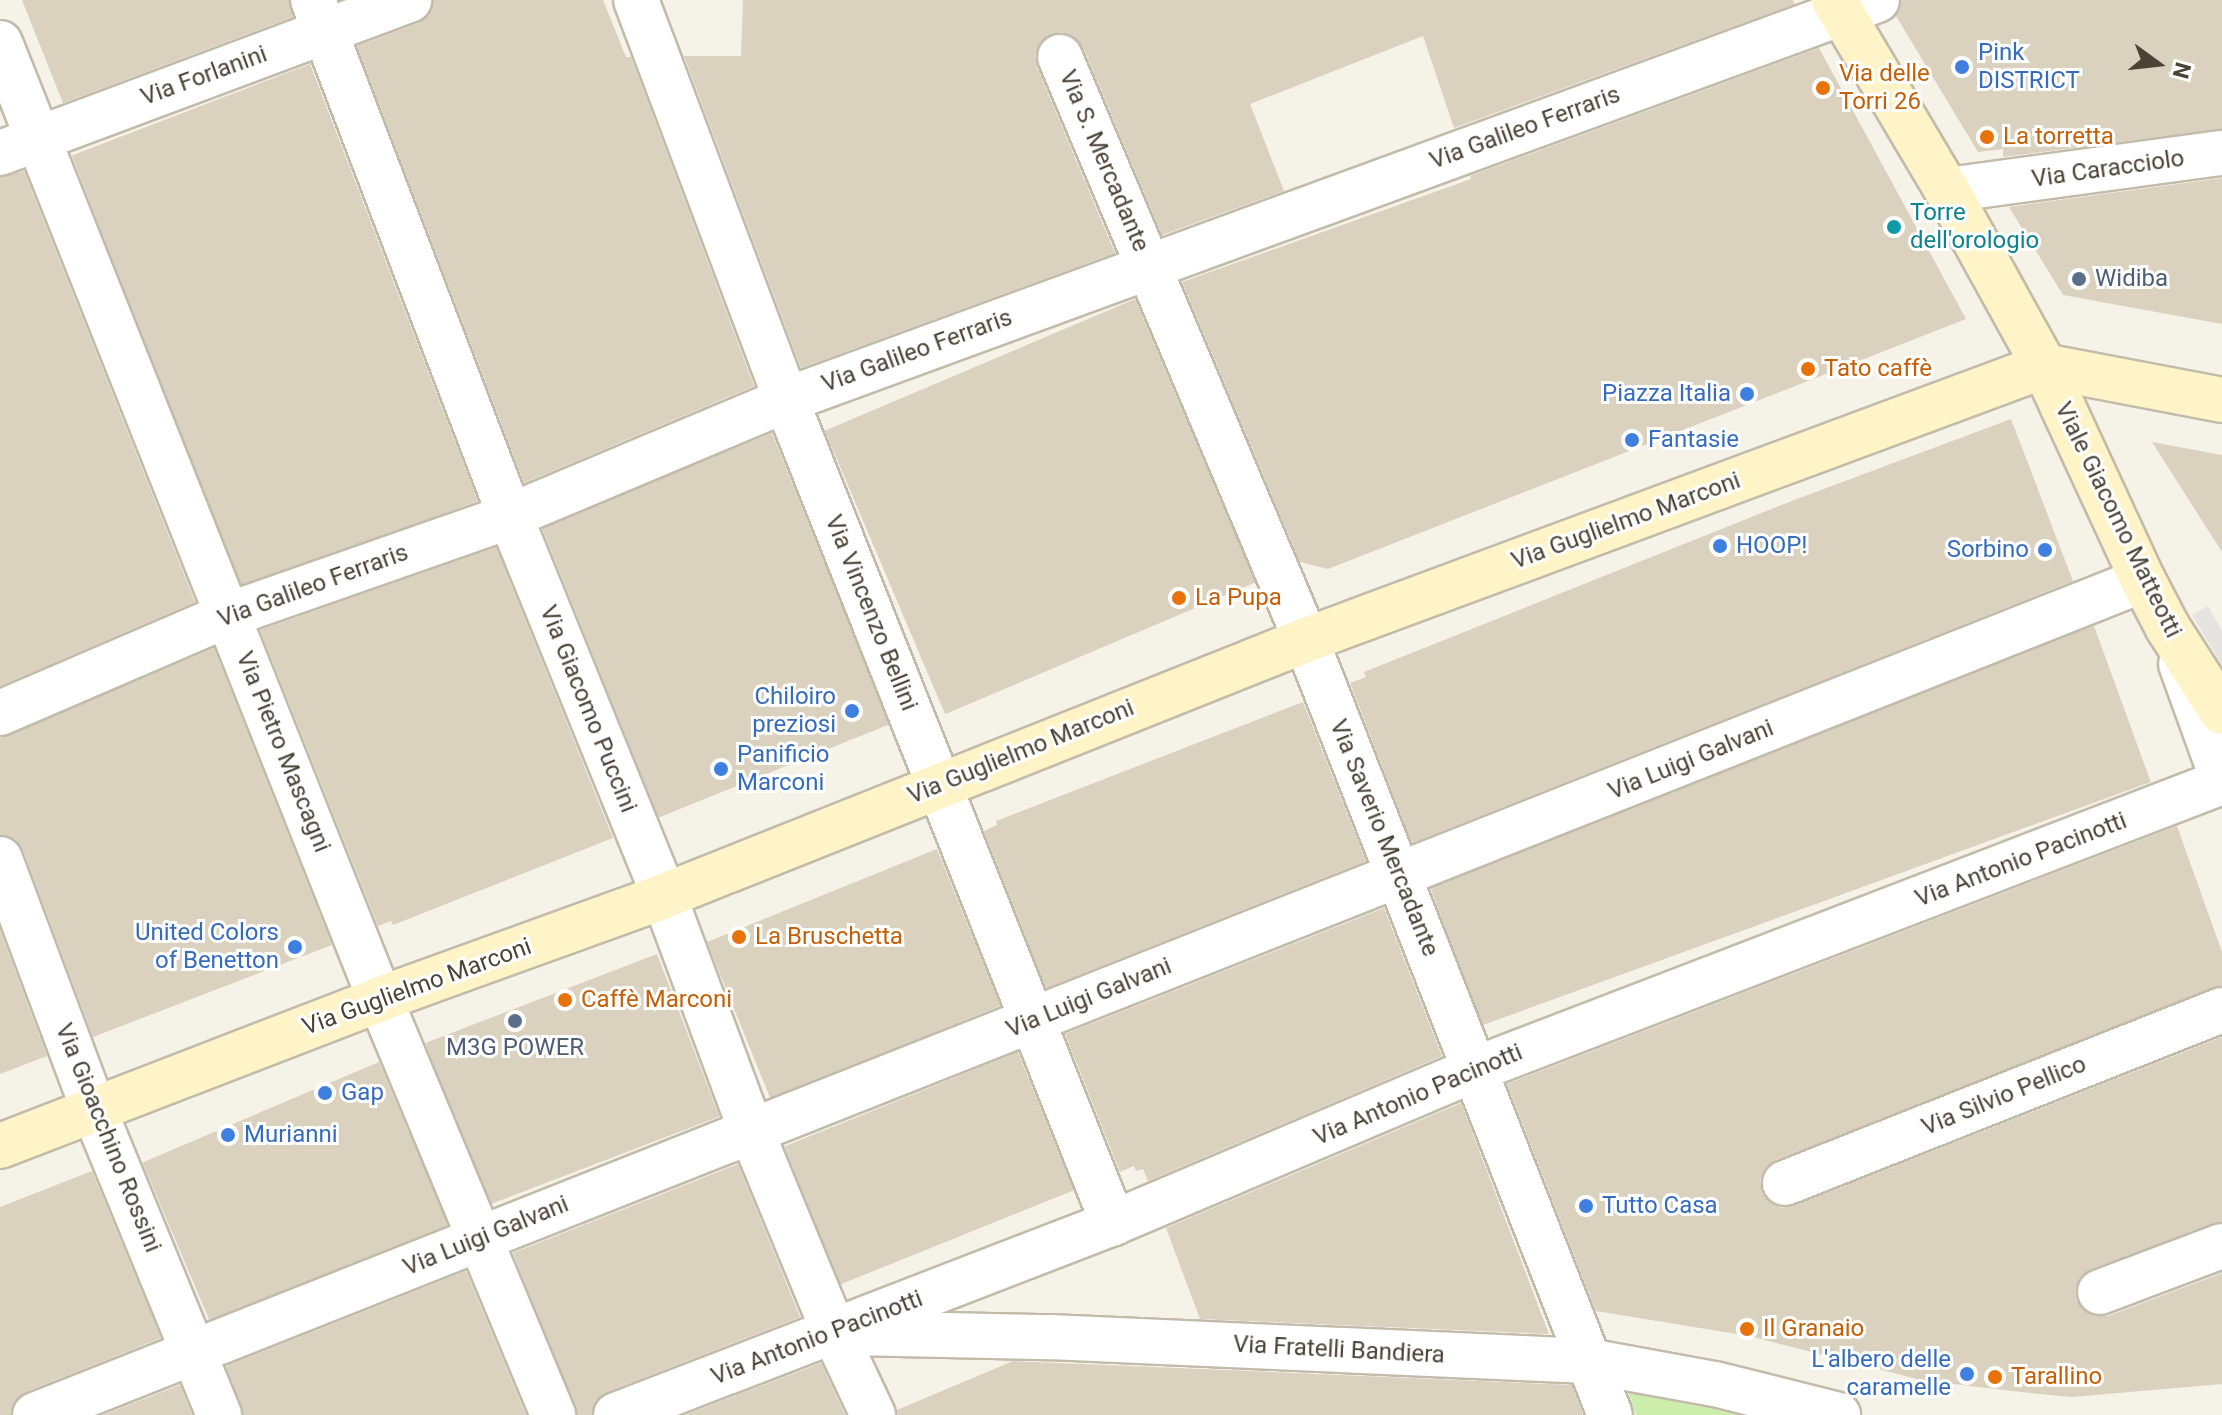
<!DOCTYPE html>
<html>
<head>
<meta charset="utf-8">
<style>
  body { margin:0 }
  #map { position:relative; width:2222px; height:1415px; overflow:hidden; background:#f5f2e8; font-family:Roboto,sans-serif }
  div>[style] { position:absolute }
  .green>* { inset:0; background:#cdedad }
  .parking>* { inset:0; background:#e6e4e0 }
  .building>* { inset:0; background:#dbd1bf; transform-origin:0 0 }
  .roads { filter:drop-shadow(2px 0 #c2bbaa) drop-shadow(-2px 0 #c2bbaa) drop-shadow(0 2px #c2bbaa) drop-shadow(0 -2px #c2bbaa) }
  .street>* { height:44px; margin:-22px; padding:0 22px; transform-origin:22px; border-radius:22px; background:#fff }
  .secondary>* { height:44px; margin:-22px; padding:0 22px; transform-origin:22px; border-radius:22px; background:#fff4c8 }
  .dots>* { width:22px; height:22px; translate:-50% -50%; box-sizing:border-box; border:4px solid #fff; border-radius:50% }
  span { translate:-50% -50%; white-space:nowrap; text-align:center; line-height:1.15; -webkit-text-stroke:6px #fff; paint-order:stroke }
  .shop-label { font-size:24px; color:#366cbe }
  .left { translate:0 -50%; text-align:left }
  .right { translate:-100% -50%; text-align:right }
  .food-label { font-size:24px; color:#c56008 }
  .street-label { font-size:24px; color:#4a4336 }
  .culture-label { font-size:24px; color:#0d838f }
  .service-label { font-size:24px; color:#4e5e75 }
  .north { position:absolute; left:2118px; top:24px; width:80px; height:80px; -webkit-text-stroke:6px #fff; paint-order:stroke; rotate:105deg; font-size:22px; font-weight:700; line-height:32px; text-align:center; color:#4a4336 }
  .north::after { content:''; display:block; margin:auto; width:28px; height:36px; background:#4a4336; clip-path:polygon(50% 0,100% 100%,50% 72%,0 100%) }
</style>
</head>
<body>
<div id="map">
  <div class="green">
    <i style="clip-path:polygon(1627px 1388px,1661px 1394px,1754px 1415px,1636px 1415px)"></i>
  </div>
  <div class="parking">
    <i style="clip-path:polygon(2208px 606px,2222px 631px,2222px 665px,2192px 615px)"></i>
  </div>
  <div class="building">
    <i style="clip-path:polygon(22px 0,289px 0,293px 17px,63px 103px)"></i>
    <i style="clip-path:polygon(433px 0,603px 0,626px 57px,631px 57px,754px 386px,524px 483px,357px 46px,418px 23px,429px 15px)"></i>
    <i style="clip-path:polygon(743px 0,1793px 0,1795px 4px,1454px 128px,1423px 36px,1250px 104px,1284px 191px,1162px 235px,1083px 47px,1074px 37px,1062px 32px,1051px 34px,1040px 43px,1035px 55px,1037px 67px,1115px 253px,801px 368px,684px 56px,741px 56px)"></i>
    <i style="clip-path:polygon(1901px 0,2222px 0,2222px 129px,2003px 157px,2003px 149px,1978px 152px,1896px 16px)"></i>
    <i style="clip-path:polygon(1819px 48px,1966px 319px,1328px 569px,1300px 562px,1182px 282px,1471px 179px,1470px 176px)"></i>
    <i style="left:310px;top:64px;width:468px;height:255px;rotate:69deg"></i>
    <i style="clip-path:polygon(24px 171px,195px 602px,0 686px,0 177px)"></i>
    <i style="clip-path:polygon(2222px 178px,2222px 324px,2063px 295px,2009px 207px)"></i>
    <i style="left:1135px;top:299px;width:308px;height:337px;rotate:67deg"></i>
    <i style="clip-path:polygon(2011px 419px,2073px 581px,1412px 843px,1350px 683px,1366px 677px,1364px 672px,1789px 502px)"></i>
    <i style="left:772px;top:433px;width:314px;height:249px;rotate:68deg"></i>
    <i style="clip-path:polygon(2152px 442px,2222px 455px,2222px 552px)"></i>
    <i style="clip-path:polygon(496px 547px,613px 838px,393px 925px,391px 921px,378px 926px,260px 630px)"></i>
    <i style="left:2094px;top:626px;width:166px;height:713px;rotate:70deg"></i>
    <i style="clip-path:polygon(214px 648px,332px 945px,93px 1037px,23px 850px,15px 839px,0 835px,0 738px)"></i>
    <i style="clip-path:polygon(1303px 702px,1366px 861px,1046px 988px,984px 831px,997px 825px,996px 821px)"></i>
    <i style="clip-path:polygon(2177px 826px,2222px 952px,2222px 986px,1776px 1160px,1765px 1168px,1760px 1180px,1762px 1193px,1770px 1203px,1782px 1208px,1794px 1206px,2222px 1037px,2222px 1222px,2091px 1269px,2080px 1277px,2075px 1289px,2076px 1300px,2084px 1311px,2095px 1316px,2108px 1316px,2222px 1273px,2222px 1384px,2072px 1397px,2020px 1392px,1921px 1380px,1749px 1336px,1596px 1311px,1507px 1084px)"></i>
    <i style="left:937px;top:849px;width:169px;height:248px;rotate:68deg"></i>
    <i style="clip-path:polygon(1384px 908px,1442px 1056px,1148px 1181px,1143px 1169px,1136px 1171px,1134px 1166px,1120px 1172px,1065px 1034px)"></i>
    <i style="clip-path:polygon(0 930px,47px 1056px,0 1074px)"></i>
    <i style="left:657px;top:954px;width:174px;height:248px;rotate:69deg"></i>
    <i style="left:1018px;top:1052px;width:149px;height:252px;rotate:68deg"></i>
    <i style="left:379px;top:1062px;width:177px;height:257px;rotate:67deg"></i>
    <i style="clip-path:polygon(1461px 1103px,1549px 1334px,1200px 1319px,1166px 1228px)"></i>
    <i style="clip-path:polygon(738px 1164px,800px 1317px,607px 1392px,596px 1400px,592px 1415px,577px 1415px,513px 1253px)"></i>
    <i style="clip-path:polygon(92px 1171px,161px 1338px,26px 1392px,15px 1400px,11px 1415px,0 1415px,0 1207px)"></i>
    <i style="clip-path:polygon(466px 1271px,526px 1415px,243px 1415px,226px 1366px)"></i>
    <i style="clip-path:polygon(1013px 1361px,1572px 1385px,1583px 1415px,898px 1415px,897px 1410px)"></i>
    <i style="clip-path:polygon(821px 1363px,845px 1415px,685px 1415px)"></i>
    <i style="clip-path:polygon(180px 1385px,192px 1415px,103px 1415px)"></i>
  </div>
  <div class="roads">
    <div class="street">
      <i style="left:313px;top:0;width:552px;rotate:69.1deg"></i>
      <i style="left:510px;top:516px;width:410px;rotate:67.9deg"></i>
      <i style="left:664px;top:896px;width:253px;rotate:69.6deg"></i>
      <i style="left:752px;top:1133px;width:215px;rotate:67.6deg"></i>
      <i style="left:834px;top:1332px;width:92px;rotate:64.8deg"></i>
      <i style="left:636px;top:0;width:427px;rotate:69.4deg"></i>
      <i style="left:786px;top:400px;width:886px;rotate:68.33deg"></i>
      <i style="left:0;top:43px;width:1029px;rotate:68.32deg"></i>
      <i style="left:380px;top:999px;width:451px;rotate:67.4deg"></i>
      <i style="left:1060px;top:57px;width:633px;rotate:67.12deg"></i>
      <i style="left:1306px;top:640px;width:832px;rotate:68.58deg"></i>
      <i style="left:0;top:153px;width:437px;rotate:-20.5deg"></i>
      <i style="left:1947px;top:190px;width:277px;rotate:-7.7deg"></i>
      <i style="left:2181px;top:664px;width:120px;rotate:70.1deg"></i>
      <i style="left:0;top:713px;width:248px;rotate:-23.3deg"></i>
      <i style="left:228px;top:615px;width:299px;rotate:-19.3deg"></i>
      <i style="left:510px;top:516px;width:299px;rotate:-22.8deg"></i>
      <i style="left:786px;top:400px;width:1162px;rotate:-20.13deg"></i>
      <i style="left:0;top:859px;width:268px;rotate:69.5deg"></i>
      <i style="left:94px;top:1110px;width:330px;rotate:67.7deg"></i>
      <i style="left:1785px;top:1183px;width:470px;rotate:-21.6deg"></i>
      <i style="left:2100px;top:1292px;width:130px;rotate:-20.7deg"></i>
      <i style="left:852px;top:1333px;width:198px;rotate:1.2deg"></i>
      <i style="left:1050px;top:1337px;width:539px;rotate:2.55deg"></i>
      <i style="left:1588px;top:1361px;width:129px;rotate:10.3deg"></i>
      <i style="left:1715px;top:1384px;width:127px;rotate:14.1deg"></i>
      <i style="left:35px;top:1415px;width:2267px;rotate:-21.61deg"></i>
      <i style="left:616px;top:1415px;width:533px;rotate:-21.12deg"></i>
      <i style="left:1113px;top:1223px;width:394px;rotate:-23deg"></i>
      <i style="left:1476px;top:1069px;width:799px;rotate:-21.04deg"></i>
    </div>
    <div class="secondary">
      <i style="left:1834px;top:0;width:221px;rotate:59.3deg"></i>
      <i style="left:1947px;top:190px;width:201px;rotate:61.1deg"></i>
      <i style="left:2044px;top:366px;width:236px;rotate:65.2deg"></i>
      <i style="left:2143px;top:580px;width:54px;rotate:62.5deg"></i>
      <i style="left:2168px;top:628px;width:100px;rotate:57.3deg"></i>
      <i style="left:2044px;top:366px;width:181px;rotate:10.8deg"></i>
      <i style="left:0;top:1146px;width:407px;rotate:-21.1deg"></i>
      <i style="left:380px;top:999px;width:302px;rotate:-19.9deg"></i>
      <i style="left:664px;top:896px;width:691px;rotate:-21.74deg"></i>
      <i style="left:1306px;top:640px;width:787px;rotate:-20.37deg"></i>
    </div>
  </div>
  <div class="dots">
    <i style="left:1962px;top:67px;background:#3f7fe0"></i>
    <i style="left:1823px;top:88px;background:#e8710a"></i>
    <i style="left:1987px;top:137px;background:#e8710a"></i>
    <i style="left:1894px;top:227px;background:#0f9aa8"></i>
    <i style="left:2079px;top:279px;background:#5c6f8a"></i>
    <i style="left:1808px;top:369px;background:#e8710a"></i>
    <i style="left:1747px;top:394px;background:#3f7fe0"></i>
    <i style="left:1632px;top:440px;background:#3f7fe0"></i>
    <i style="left:1720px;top:546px;background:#3f7fe0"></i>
    <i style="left:2045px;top:550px;background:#3f7fe0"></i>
    <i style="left:1179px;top:598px;background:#e8710a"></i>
    <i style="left:852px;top:711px;background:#3f7fe0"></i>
    <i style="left:721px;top:769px;background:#3f7fe0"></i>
    <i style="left:739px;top:937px;background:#e8710a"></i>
    <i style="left:295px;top:947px;background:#3f7fe0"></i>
    <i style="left:565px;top:1000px;background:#e8710a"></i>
    <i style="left:515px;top:1021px;background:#5c6f8a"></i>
    <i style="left:325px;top:1093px;background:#3f7fe0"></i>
    <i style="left:228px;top:1135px;background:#3f7fe0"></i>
    <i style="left:1586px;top:1206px;background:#3f7fe0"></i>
    <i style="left:1747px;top:1329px;background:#e8710a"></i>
    <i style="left:1967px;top:1374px;background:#3f7fe0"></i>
    <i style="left:1995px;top:1377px;background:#e8710a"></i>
  </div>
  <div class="shop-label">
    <span class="left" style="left:1978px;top:67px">Pink<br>DISTRICT</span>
    <span class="right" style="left:1731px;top:394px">Piazza Italia</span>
    <span class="left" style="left:1648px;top:440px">Fantasie</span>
    <span class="left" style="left:1736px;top:546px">HOOP!</span>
    <span class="right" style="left:2029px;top:550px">Sorbino</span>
    <span class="right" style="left:836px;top:711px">Chiloiro<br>preziosi</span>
    <span class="left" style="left:737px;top:769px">Panificio<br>Marconi</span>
    <span class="right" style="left:279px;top:947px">United Colors<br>of Benetton</span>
    <span class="left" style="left:341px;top:1093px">Gap</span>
    <span class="left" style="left:244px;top:1135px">Murianni</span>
    <span class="left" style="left:1602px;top:1206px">Tutto Casa</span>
    <span class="right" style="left:1951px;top:1374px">L'albero delle<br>caramelle</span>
  </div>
  <div class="food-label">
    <span class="left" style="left:1839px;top:88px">Via delle<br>Torri 26</span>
    <span class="left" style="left:2003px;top:137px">La torretta</span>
    <span class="left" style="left:1824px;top:369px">Tato caffè</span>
    <span class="left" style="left:1195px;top:598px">La Pupa</span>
    <span class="left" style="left:755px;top:937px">La Bruschetta</span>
    <span class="left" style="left:581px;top:1000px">Caffè Marconi</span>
    <span class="left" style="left:1763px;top:1329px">Il Granaio</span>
    <span class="left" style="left:2011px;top:1377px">Tarallino</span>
  </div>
  <div class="street-label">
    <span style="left:204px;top:76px;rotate:-20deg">Via Forlanini</span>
    <span style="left:1525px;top:128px;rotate:-20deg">Via Galileo Ferraris</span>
    <span style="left:1104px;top:161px;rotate:67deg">Via S. Mercadante</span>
    <span style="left:2108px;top:169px;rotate:-8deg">Via Caracciolo</span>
    <span style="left:917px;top:351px;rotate:-20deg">Via Galileo Ferraris</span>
    <span style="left:2118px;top:520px;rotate:64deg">Viale Giacomo Matteotti</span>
    <span style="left:1626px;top:521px;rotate:-20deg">Via Guglielmo Marconi</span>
    <span style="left:313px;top:586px;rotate:-20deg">Via Galileo Ferraris</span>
    <span style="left:871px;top:613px;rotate:68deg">Via Vincenzo Bellini</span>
    <span style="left:588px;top:709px;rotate:68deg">Via Giacomo Puccini</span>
    <span style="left:283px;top:752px;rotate:68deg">Via Pietro Mascagni</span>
    <span style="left:1021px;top:752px;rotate:-22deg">Via Guglielmo Marconi</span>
    <span style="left:1691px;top:760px;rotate:-22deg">Via Luigi Galvani</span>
    <span style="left:1384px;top:838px;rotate:68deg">Via Saverio Mercadante</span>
    <span style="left:2021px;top:860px;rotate:-21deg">Via Antonio Pacinotti</span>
    <span style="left:417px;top:987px;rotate:-20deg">Via Guglielmo Marconi</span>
    <span style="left:1089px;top:998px;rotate:-22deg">Via Luigi Galvani</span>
    <span style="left:1418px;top:1095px;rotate:-23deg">Via Antonio Pacinotti</span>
    <span style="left:2004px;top:1096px;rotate:-22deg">Via Silvio Pellico</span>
    <span style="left:108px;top:1138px;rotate:68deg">Via Gioacchino Rossini</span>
    <span style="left:486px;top:1236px;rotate:-22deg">Via Luigi Galvani</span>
    <span style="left:817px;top:1338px;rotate:-21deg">Via Antonio Pacinotti</span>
    <span style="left:1339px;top:1350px;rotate:3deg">Via Fratelli Bandiera</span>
  </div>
  <div class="culture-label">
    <span class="left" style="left:1910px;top:227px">Torre<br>dell'orologio</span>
  </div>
  <div class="service-label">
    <span class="left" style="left:2095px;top:279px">Widiba</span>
    <span style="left:515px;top:1048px">M3G POWER</span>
  </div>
  <div class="north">N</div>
</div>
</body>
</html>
